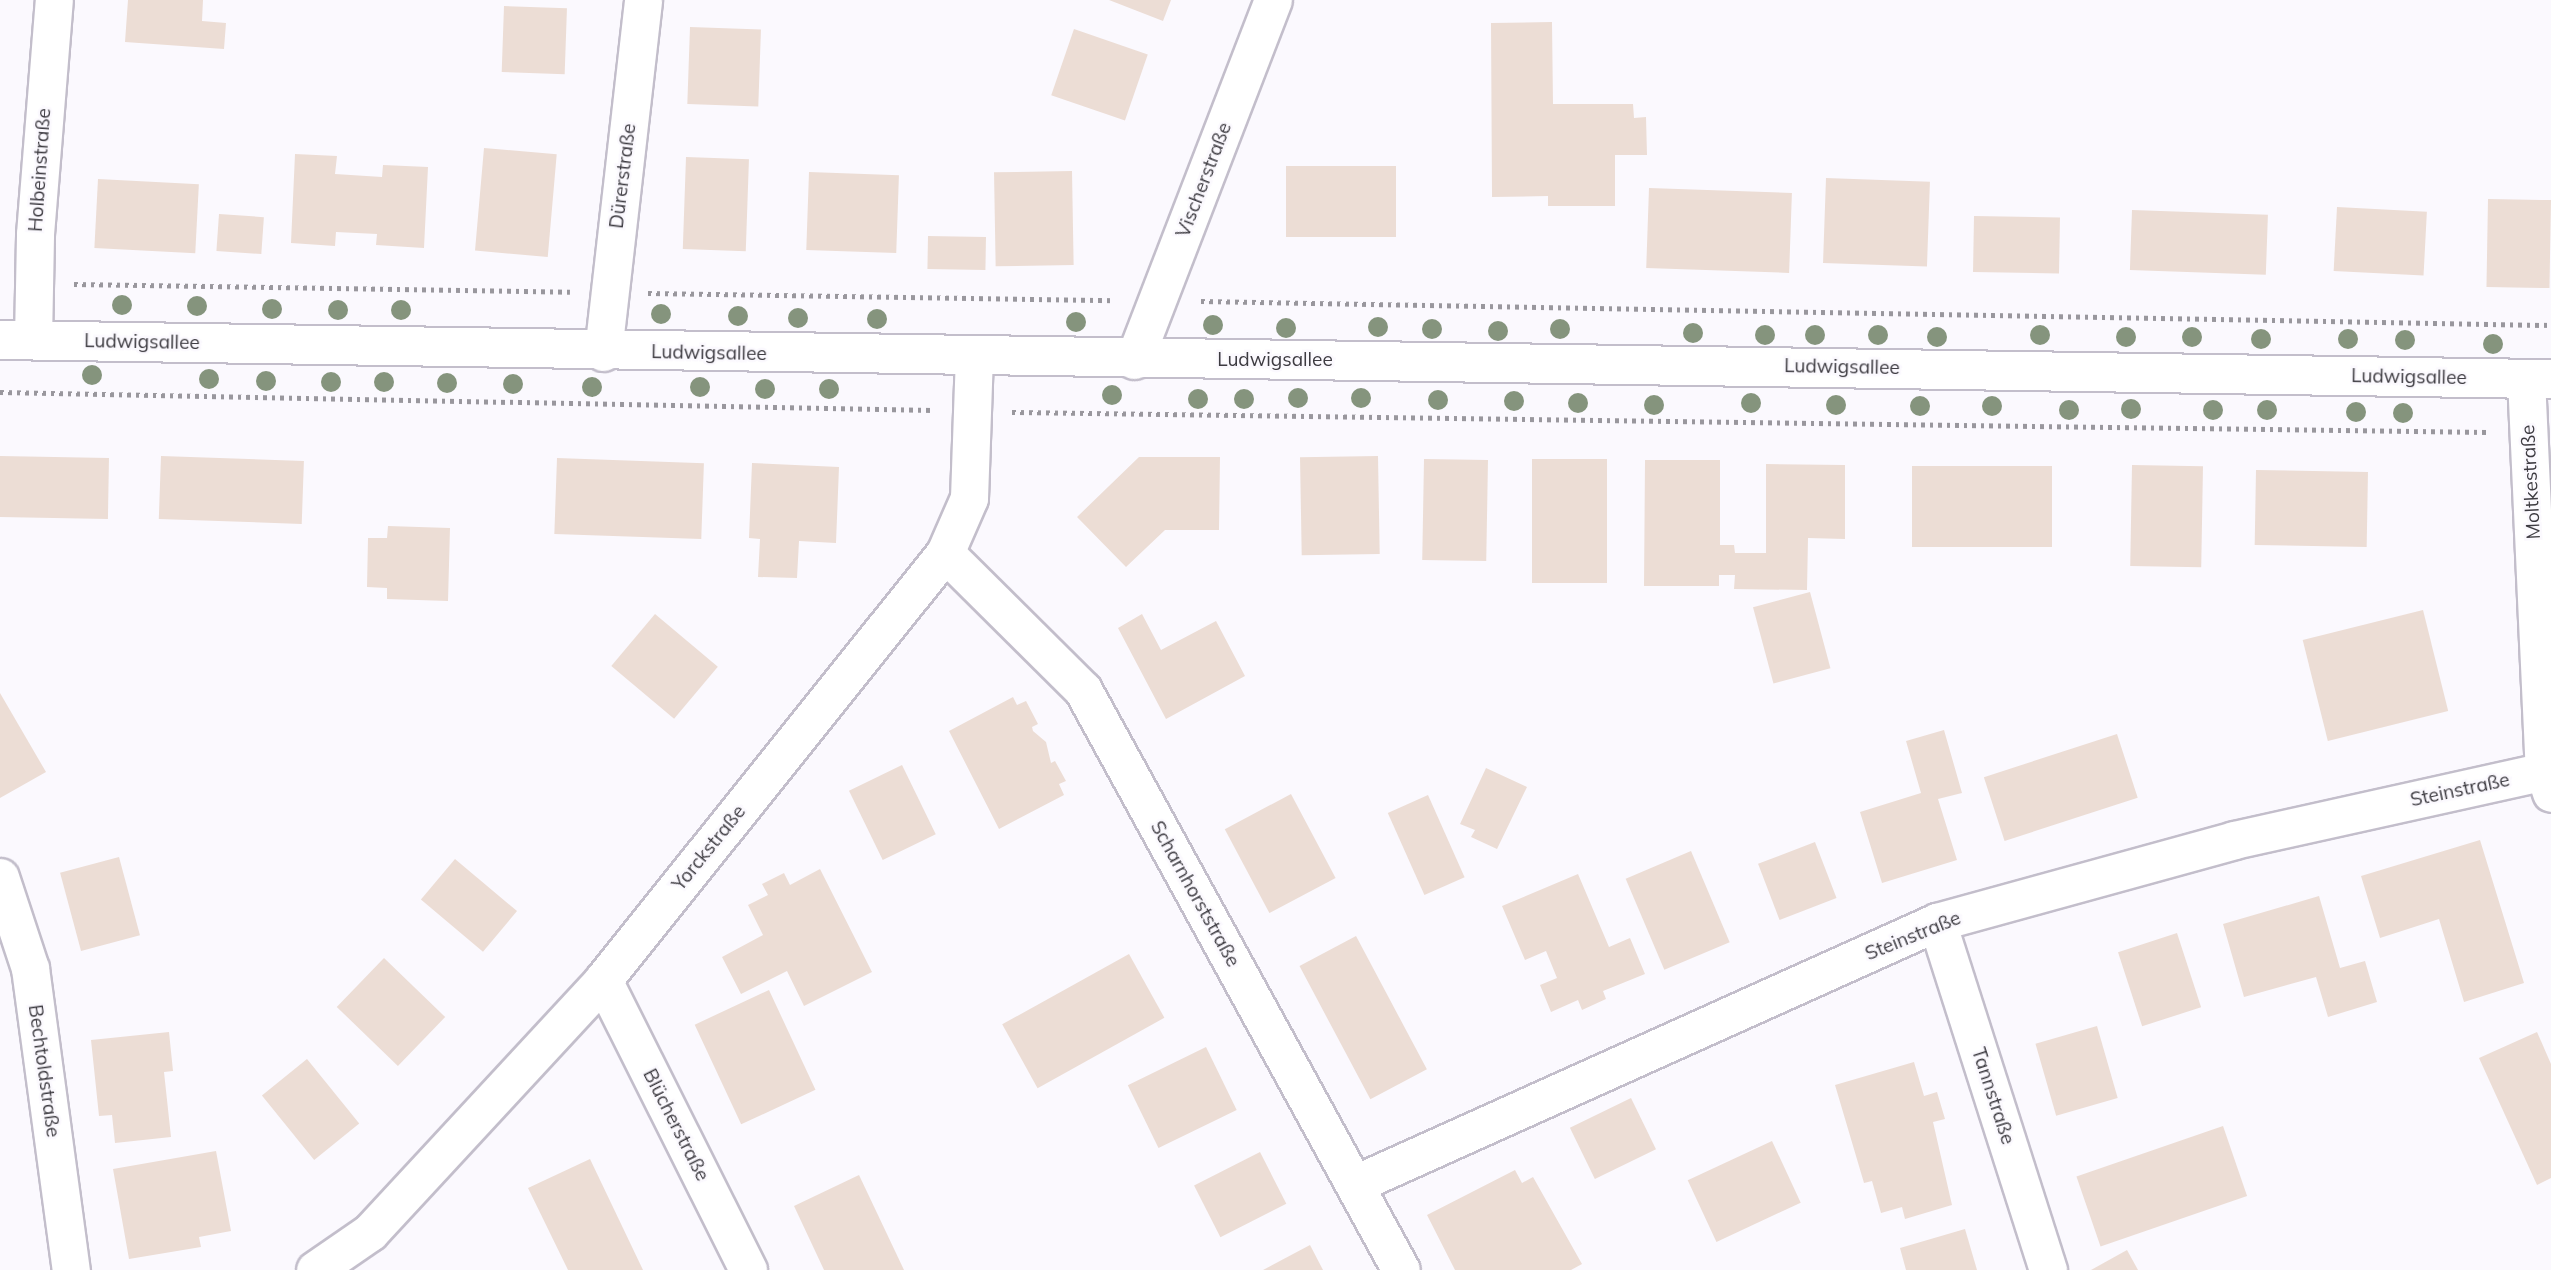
<!DOCTYPE html>
<html>
<head>
<meta charset="utf-8">
<style>
  body { margin:0 }
  #map { position:relative; width:2551px; height:1270px; overflow:hidden; background:#fbf9fe; font-family:Mulish,sans-serif }
  div>[style] { position:absolute }
  .building>* { inset:0; background:#ecddd5; transform-origin:0 0 }
  .path>* { height:4.5px; margin-top:-2.25px; transform-origin:0; background:repeating-linear-gradient(90deg,#99979d 0 3.5px,transparent 0 8.5px) }
  .roads { filter:drop-shadow(2px 0 #c3becb) drop-shadow(-2px 0 #c3becb) drop-shadow(0 2px #c3becb) drop-shadow(0 -2px #c3becb) }
  .minor>* { height:37px; margin:-18.5px; padding:0 18.5px; transform-origin:18.5px; border-radius:18.5px; background:#fff }
  .tertiary>* { height:38px; margin:-19px; padding:0 19px; transform-origin:19px; border-radius:19px; background:#fff }
  .trees>* { width:20px; height:20px; margin:-10px; border-radius:50%; background:#85947d }
  span { translate:-50% -50%; white-space:nowrap; text-align:center; line-height:1.15; -webkit-text-stroke:5px #fbf9fe; paint-order:stroke }
  .street-label { font-size:19px; color:#3d3b41 }
</style>
</head>
<body>
<div id="map">
  <div class="building">
    <i style="clip-path:polygon(128px 0,203px 0,202px 21px,226px 23px,224px 49px,125px 42px)"></i>
    <i style="clip-path:polygon(1109px 0,1171px 0,1163px 21px)"></i>
    <i style="left:504px;top:6px;width:63px;height:66px;rotate:2deg"></i>
    <i style="clip-path:polygon(1552px 22px,1553px 104px,1633px 104px,1634px 118px,1646px 117px,1647px 155px,1615px 155px,1615px 206px,1548px 206px,1548px 196px,1492px 197px,1491px 23px)"></i>
    <i style="left:690px;top:27px;width:71px;height:77px;rotate:2deg"></i>
    <i style="left:1074px;top:29px;width:78px;height:70px;rotate:19deg"></i>
    <i style="left:484px;top:148px;width:73px;height:103px;rotate:5deg"></i>
    <i style="clip-path:polygon(295px 154px,337px 156px,335px 174px,382px 177px,383px 165px,428px 167px,424px 248px,376px 245px,377px 234px,336px 232px,335px 246px,291px 243px)"></i>
    <i style="left:686px;top:157px;width:63px;height:92px;rotate:2deg"></i>
    <i style="left:1286px;top:166px;width:110px;height:71px"></i>
    <i style="left:1072px;top:171px;width:94px;height:78px;rotate:89deg"></i>
    <i style="left:809px;top:172px;width:90px;height:78px;rotate:2deg"></i>
    <i style="left:1826px;top:178px;width:104px;height:85px;rotate:2deg"></i>
    <i style="left:98px;top:179px;width:101px;height:69px;rotate:3deg"></i>
    <i style="left:1649px;top:188px;width:143px;height:80px;rotate:2deg"></i>
    <i style="left:2488px;top:199px;width:63px;height:88px;rotate:1deg"></i>
    <i style="left:2337px;top:207px;width:90px;height:64px;rotate:3deg"></i>
    <i style="left:2132px;top:210px;width:136px;height:60px;rotate:2deg"></i>
    <i style="left:219px;top:214px;width:45px;height:37px;rotate:4deg"></i>
    <i style="left:1974px;top:216px;width:86px;height:56px;rotate:1deg"></i>
    <i style="left:928px;top:236px;width:58px;height:33px;rotate:1deg"></i>
    <i style="left:0;top:456px;width:109px;height:61px;rotate:1deg"></i>
    <i style="left:161px;top:456px;width:143px;height:63px;rotate:2deg"></i>
    <i style="left:1378px;top:456px;width:98px;height:78px;rotate:89deg"></i>
    <i style="clip-path:polygon(1139px 457px,1220px 457px,1219px 530px,1165px 530px,1126px 567px,1077px 517px)"></i>
    <i style="left:557px;top:458px;width:147px;height:76px;rotate:2deg"></i>
    <i style="left:1424px;top:459px;width:64px;height:101px;rotate:1deg"></i>
    <i style="left:1532px;top:459px;width:75px;height:124px"></i>
    <i style="clip-path:polygon(1645px 460px,1720px 460px,1720px 545px,1734px 545px,1735px 553px,1766px 553px,1766px 464px,1845px 465px,1845px 539px,1808px 538px,1807px 590px,1734px 589px,1735px 575px,1719px 575px,1719px 586px,1644px 586px)"></i>
    <i style="clip-path:polygon(752px 463px,839px 467px,836px 543px,799px 541px,797px 578px,758px 577px,760px 539px,749px 538px)"></i>
    <i style="left:2132px;top:465px;width:71px;height:101px;rotate:1deg"></i>
    <i style="left:1912px;top:466px;width:140px;height:81px"></i>
    <i style="left:2256px;top:470px;width:112px;height:75px;rotate:1deg"></i>
    <i style="clip-path:polygon(388px 526px,450px 528px,448px 601px,387px 599px,387px 588px,367px 587px,368px 538px,387px 538px)"></i>
    <i style="left:1810px;top:592px;width:79px;height:59px;rotate:75deg"></i>
    <i style="left:2423px;top:610px;width:104px;height:124px;rotate:76deg"></i>
    <i style="left:655px;top:614px;width:82px;height:68px;rotate:40deg"></i>
    <i style="clip-path:polygon(1142px 614px,1161px 650px,1216px 621px,1245px 676px,1166px 719px,1118px 628px)"></i>
    <i style="clip-path:polygon(0 693px,46px 772px,0 798px)"></i>
    <i style="clip-path:polygon(1013px 697px,1017px 705px,1026px 701px,1038px 724px,1032px 727px,1033px 731px,1046px 742px,1051px 763px,1055px 761px,1066px 781px,1059px 784px,1064px 795px,999px 829px,949px 731px)"></i>
    <i style="clip-path:polygon(1944px 730px,1962px 793px,1938px 799px,1957px 860px,1882px 883px,1860px 812px,1921px 793px,1906px 741px)"></i>
    <i style="left:2117px;top:734px;width:67px;height:140px;rotate:72deg"></i>
    <i style="left:902px;top:765px;width:77px;height:59px;rotate:64deg"></i>
    <i style="clip-path:polygon(1486px 768px,1527px 787px,1497px 849px,1471px 837px,1475px 830px,1460px 824px)"></i>
    <i style="left:1291px;top:794px;width:95px;height:75px;rotate:62deg"></i>
    <i style="left:1428px;top:795px;width:90px;height:44px;rotate:66deg"></i>
    <i style="clip-path:polygon(2480px 840px,2524px 983px,2464px 1002px,2439px 919px,2380px 938px,2361px 876px)"></i>
    <i style="left:1815px;top:842px;width:60px;height:61px;rotate:69deg"></i>
    <i style="left:1691px;top:851px;width:99px;height:71px;rotate:67deg"></i>
    <i style="left:119px;top:857px;width:81px;height:61px;rotate:75deg"></i>
    <i style="left:455px;top:859px;width:81px;height:53px;rotate:40deg"></i>
    <i style="clip-path:polygon(820px 869px,872px 972px,804px 1006px,787px 971px,741px 994px,722px 957px,763px 935px,748px 905px,768px 895px,762px 884px,784px 873px,790px 885px)"></i>
    <i style="clip-path:polygon(1578px 874px,1609px 947px,1630px 938px,1645px 974px,1603px 991px,1606px 999px,1582px 1010px,1578px 1000px,1551px 1012px,1540px 985px,1557px 978px,1546px 951px,1525px 960px,1502px 906px)"></i>
    <i style="clip-path:polygon(2319px 896px,2340px 968px,2365px 961px,2377px 1002px,2328px 1017px,2316px 977px,2244px 997px,2223px 924px)"></i>
    <i style="left:2177px;top:933px;width:78px;height:62px;rotate:72deg"></i>
    <i style="left:1356px;top:936px;width:151px;height:64px;rotate:62deg"></i>
    <i style="left:1129px;top:954px;width:73px;height:145px;rotate:61deg"></i>
    <i style="left:384px;top:958px;width:85px;height:68px;rotate:44deg"></i>
    <i style="left:769px;top:990px;width:110px;height:82px;rotate:65deg"></i>
    <i style="left:2097px;top:1026px;width:75px;height:64px;rotate:74deg"></i>
    <i style="clip-path:polygon(169px 1032px,173px 1071px,164px 1072px,171px 1137px,115px 1143px,112px 1115px,99px 1116px,91px 1040px)"></i>
    <i style="clip-path:polygon(2537px 1032px,2551px 1064px,2551px 1178px,2537px 1185px,2479px 1058px)"></i>
    <i style="left:1206px;top:1047px;width:70px;height:87px;rotate:64deg"></i>
    <i style="left:307px;top:1059px;width:83px;height:58px;rotate:51deg"></i>
    <i style="clip-path:polygon(1914px 1062px,1924px 1096px,1937px 1092px,1945px 1119px,1933px 1122px,1952px 1205px,1905px 1219px,1902px 1207px,1881px 1213px,1872px 1181px,1864px 1183px,1835px 1085px)"></i>
    <i style="left:1631px;top:1098px;width:57px;height:68px;rotate:64deg"></i>
    <i style="left:2223px;top:1126px;width:74px;height:155px;rotate:71deg"></i>
    <i style="left:1772px;top:1141px;width:68px;height:93px;rotate:65deg"></i>
    <i style="clip-path:polygon(216px 1151px,231px 1231px,199px 1237px,201px 1247px,129px 1259px,113px 1169px)"></i>
    <i style="left:1260px;top:1152px;width:58px;height:74px;rotate:63deg"></i>
    <i style="clip-path:polygon(590px 1159px,643px 1270px,568px 1270px,528px 1188px)"></i>
    <i style="clip-path:polygon(1515px 1170px,1522px 1183px,1533px 1177px,1582px 1264px,1571px 1270px,1455px 1270px,1427px 1215px)"></i>
    <i style="clip-path:polygon(859px 1175px,904px 1270px,824px 1270px,794px 1206px)"></i>
    <i style="clip-path:polygon(1965px 1229px,1977px 1270px,1906px 1270px,1900px 1248px)"></i>
    <i style="clip-path:polygon(1310px 1245px,1323px 1270px,1263px 1270px)"></i>
    <i style="clip-path:polygon(2127px 1250px,2138px 1270px,2091px 1270px)"></i>
  </div>
  <div class="path">
    <i style="left:74px;top:284px;width:496px;rotate:0.9deg"></i>
    <i style="left:648px;top:293px;width:467px;rotate:0.9deg"></i>
    <i style="left:1201px;top:301px;width:1350px;rotate:1.02deg"></i>
    <i style="left:0;top:392px;width:933px;rotate:1.11deg"></i>
    <i style="left:1012px;top:412px;width:1475px;rotate:0.78deg"></i>
  </div>
  <div class="roads">
    <div class="minor">
      <i style="left:33px;top:340px;width:106px;rotate:-88.9deg"></i>
      <i style="left:35px;top:234px;width:235px;rotate:-85.4deg"></i>
      <i style="left:603px;top:352px;width:354px;rotate:-83.5deg"></i>
      <i style="left:1134px;top:360px;width:386px;rotate:-68.9deg"></i>
      <i style="left:2526px;top:378px;width:393px;rotate:87.4deg"></i>
      <i style="left:2544px;top:771px;width:23px;rotate:72deg"></i>
      <i style="left:945px;top:553px;width:194px;rotate:44.8deg"></i>
      <i style="left:1083px;top:690px;width:661px;rotate:61.27deg"></i>
      <i style="left:0;top:877px;width:96px;rotate:71.8deg"></i>
      <i style="left:30px;top:968px;width:305px;rotate:82.3deg"></i>
      <i style="left:1937px;top:922px;width:365px;rotate:72.3deg"></i>
      <i style="left:603px;top:980px;width:324px;rotate:63.4deg"></i>
      <i style="left:1355px;top:1184px;width:638px;rotate:-24.24deg"></i>
      <i style="left:1937px;top:922px;width:308px;rotate:-15.4deg"></i>
      <i style="left:2234px;top:840px;width:318px;rotate:-12.5deg"></i>
      <i style="left:315px;top:1270px;width:67px;rotate:-34.6deg"></i>
      <i style="left:370px;top:1232px;width:343px;rotate:-47.2deg"></i>
      <i style="left:603px;top:980px;width:547px;rotate:-51.31deg"></i>
      <i style="left:945px;top:553px;width:60px;rotate:-66.4deg"></i>
      <i style="left:969px;top:498px;width:140px;rotate:-88deg"></i>
    </div>
    <div class="tertiary">
      <i style="left:0;top:340px;width:2551px;rotate:0.88deg"></i>
    </div>
  </div>
  <div class="trees">
    <i style="left:122px;top:305px"></i>
    <i style="left:197px;top:306px"></i>
    <i style="left:272px;top:309px"></i>
    <i style="left:338px;top:310px"></i>
    <i style="left:401px;top:310px"></i>
    <i style="left:661px;top:314px"></i>
    <i style="left:738px;top:316px"></i>
    <i style="left:798px;top:318px"></i>
    <i style="left:877px;top:319px"></i>
    <i style="left:1076px;top:322px"></i>
    <i style="left:1213px;top:325px"></i>
    <i style="left:1378px;top:327px"></i>
    <i style="left:1286px;top:328px"></i>
    <i style="left:1432px;top:329px"></i>
    <i style="left:1560px;top:329px"></i>
    <i style="left:1498px;top:331px"></i>
    <i style="left:1693px;top:333px"></i>
    <i style="left:1765px;top:335px"></i>
    <i style="left:1815px;top:335px"></i>
    <i style="left:1878px;top:335px"></i>
    <i style="left:2040px;top:335px"></i>
    <i style="left:1937px;top:337px"></i>
    <i style="left:2126px;top:337px"></i>
    <i style="left:2192px;top:337px"></i>
    <i style="left:2261px;top:339px"></i>
    <i style="left:2348px;top:339px"></i>
    <i style="left:2405px;top:340px"></i>
    <i style="left:2493px;top:344px"></i>
    <i style="left:92px;top:375px"></i>
    <i style="left:209px;top:379px"></i>
    <i style="left:266px;top:381px"></i>
    <i style="left:331px;top:382px"></i>
    <i style="left:384px;top:382px"></i>
    <i style="left:447px;top:383px"></i>
    <i style="left:513px;top:384px"></i>
    <i style="left:592px;top:387px"></i>
    <i style="left:700px;top:387px"></i>
    <i style="left:765px;top:389px"></i>
    <i style="left:829px;top:389px"></i>
    <i style="left:1112px;top:395px"></i>
    <i style="left:1298px;top:398px"></i>
    <i style="left:1361px;top:398px"></i>
    <i style="left:1198px;top:399px"></i>
    <i style="left:1244px;top:399px"></i>
    <i style="left:1438px;top:400px"></i>
    <i style="left:1514px;top:401px"></i>
    <i style="left:1578px;top:403px"></i>
    <i style="left:1751px;top:403px"></i>
    <i style="left:1654px;top:405px"></i>
    <i style="left:1836px;top:405px"></i>
    <i style="left:1920px;top:406px"></i>
    <i style="left:1992px;top:406px"></i>
    <i style="left:2131px;top:409px"></i>
    <i style="left:2069px;top:410px"></i>
    <i style="left:2213px;top:410px"></i>
    <i style="left:2267px;top:410px"></i>
    <i style="left:2356px;top:412px"></i>
    <i style="left:2403px;top:413px"></i>
  </div>
  <div class="street-label">
    <span style="left:40px;top:170px;rotate:-86deg">Holbeinstraße</span>
    <span style="left:623px;top:176px;rotate:-83deg">Dürerstraße</span>
    <span style="left:1204px;top:180px;rotate:-69deg">Vischerstraße</span>
    <span style="left:142px;top:342px;rotate:1deg">Ludwigsallee</span>
    <span style="left:709px;top:353px;rotate:1deg">Ludwigsallee</span>
    <span style="left:1275px;top:360px">Ludwigsallee</span>
    <span style="left:1842px;top:367px;rotate:1deg">Ludwigsallee</span>
    <span style="left:2409px;top:377px;rotate:1deg">Ludwigsallee</span>
    <span style="left:2531px;top:482px;rotate:-93deg">Moltkestraße</span>
    <span style="left:2460px;top:790px;rotate:-12deg">Steinstraße</span>
    <span style="left:709px;top:848px;rotate:-51deg">Yorckstraße</span>
    <span style="left:1195px;top:894px;rotate:61deg">Scharnhorststraße</span>
    <span style="left:1913px;top:936px;rotate:-22deg">Steinstraße</span>
    <span style="left:44px;top:1071px;rotate:82deg">Bechtoldstraße</span>
    <span style="left:1993px;top:1096px;rotate:72deg">Tannstraße</span>
    <span style="left:676px;top:1125px;rotate:63deg">Blücherstraße</span>
  </div>
</div>
</body>
</html>
